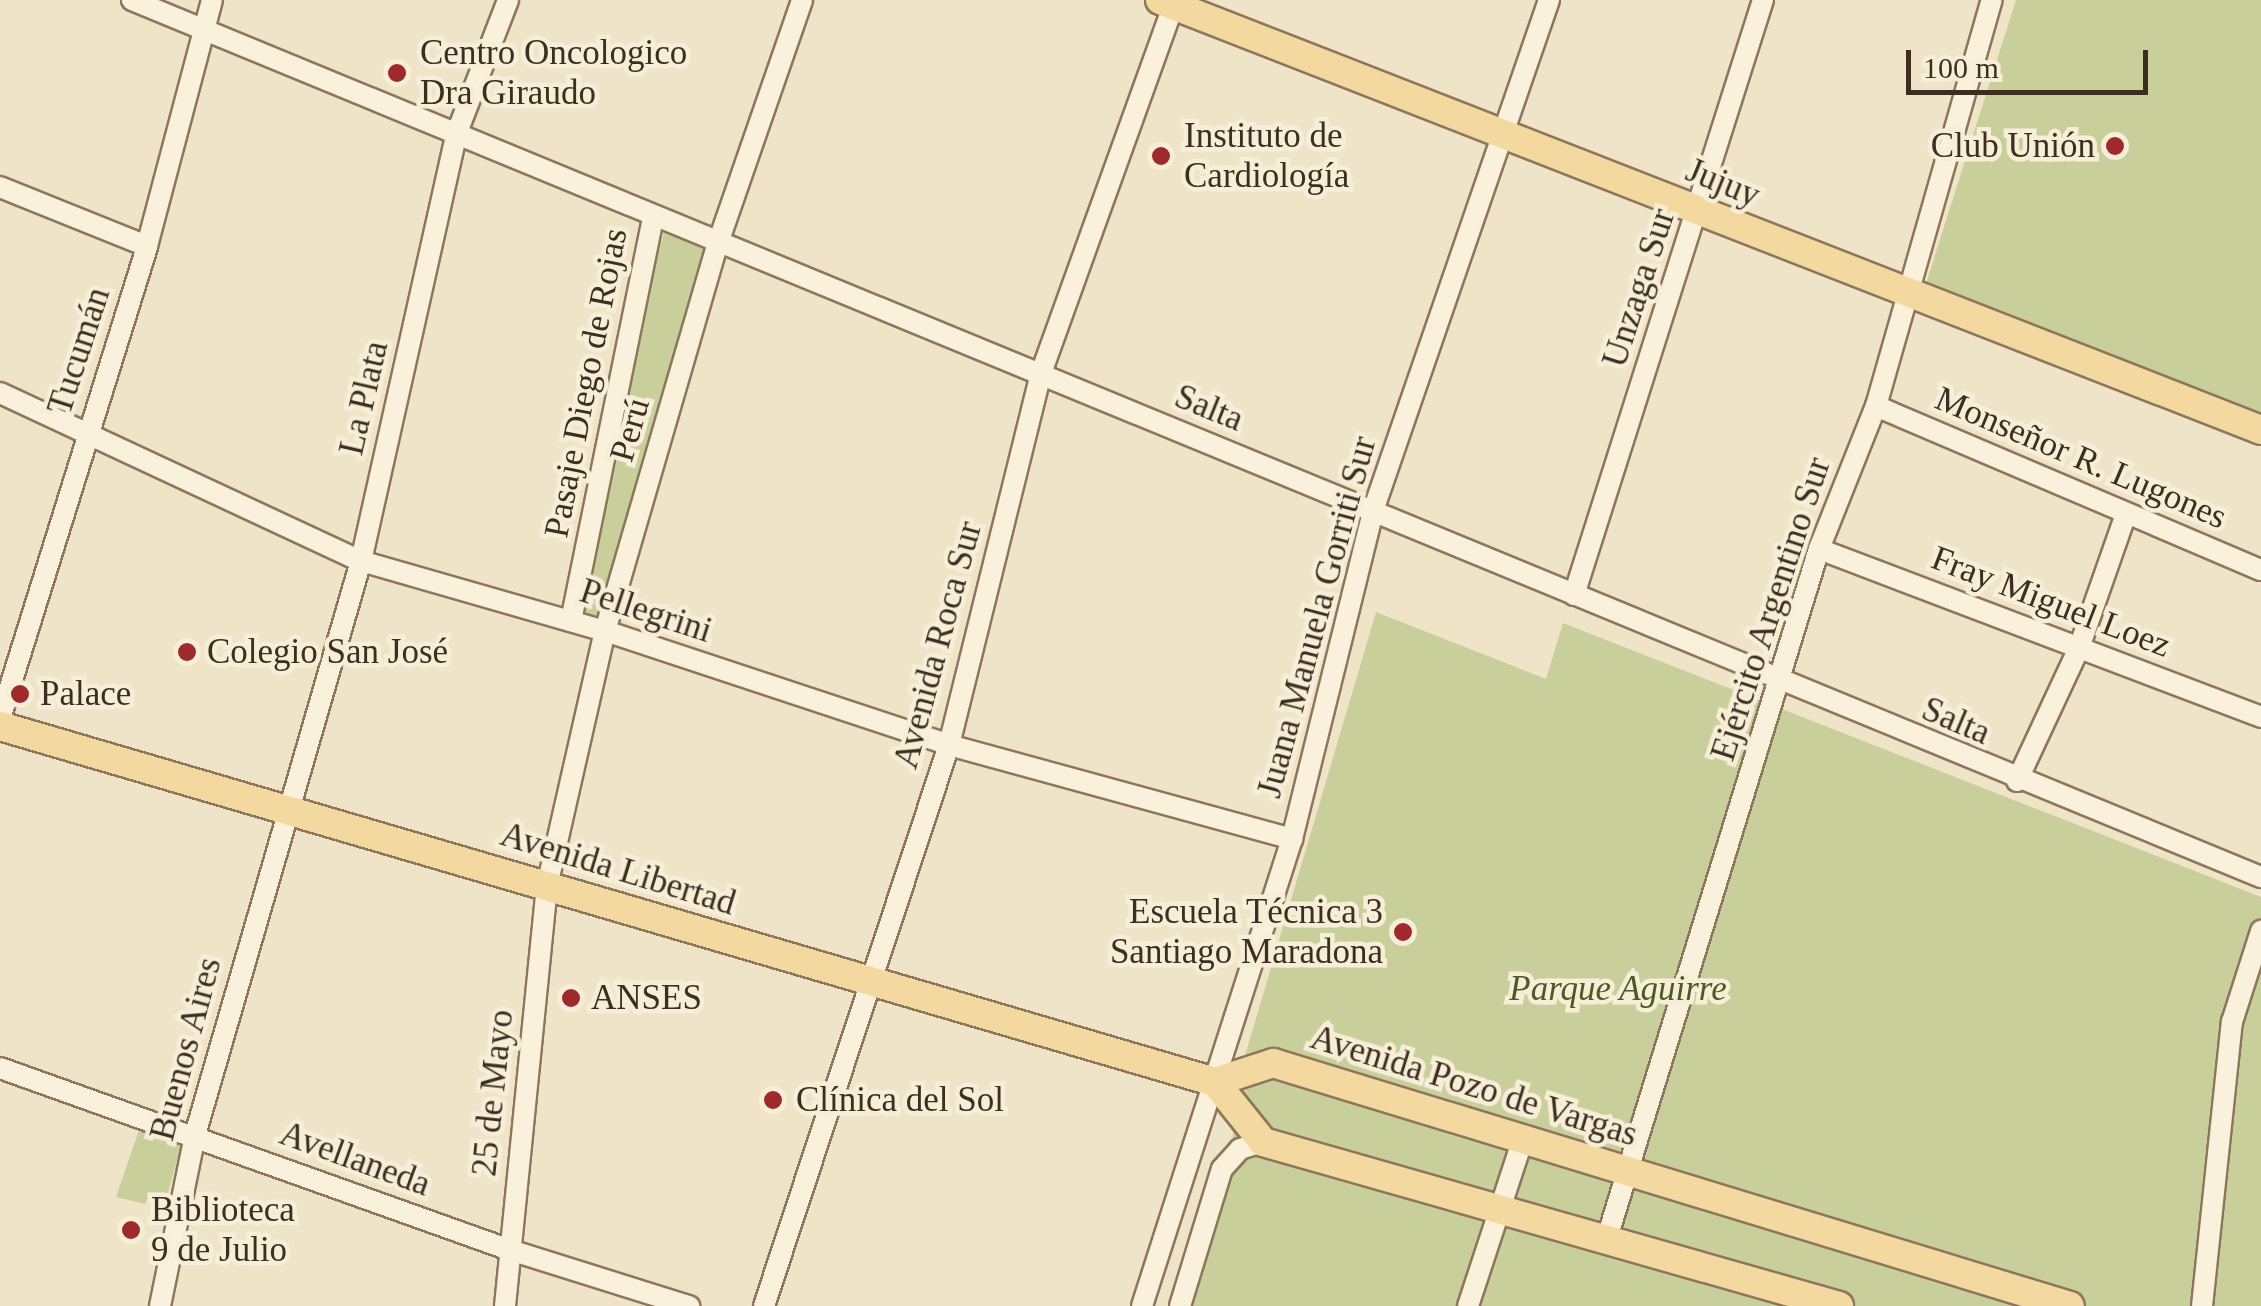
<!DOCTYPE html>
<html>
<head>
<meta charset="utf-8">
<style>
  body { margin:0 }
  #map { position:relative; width:2261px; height:1306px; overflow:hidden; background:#f0e4c8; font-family:"Times New Roman",serif }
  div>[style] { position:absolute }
  .green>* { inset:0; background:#c9cf9b }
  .roads { filter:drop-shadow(2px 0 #8d765c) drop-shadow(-2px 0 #8d765c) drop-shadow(0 2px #8d765c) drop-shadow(0 -2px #8d765c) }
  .minor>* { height:20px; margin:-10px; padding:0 10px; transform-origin:10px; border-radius:10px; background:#faf1dc }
  .major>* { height:28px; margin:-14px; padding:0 14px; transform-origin:14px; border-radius:14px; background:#f3d9a0 }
  .dots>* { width:28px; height:28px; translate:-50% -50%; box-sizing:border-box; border:5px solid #f7eed8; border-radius:50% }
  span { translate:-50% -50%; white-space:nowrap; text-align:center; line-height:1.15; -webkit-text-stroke:9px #f7eed8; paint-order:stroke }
  .poi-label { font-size:35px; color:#3d2e20 }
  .left { translate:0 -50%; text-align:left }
  .right { translate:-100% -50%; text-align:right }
  .street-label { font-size:35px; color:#3d2e20 }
  .park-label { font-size:35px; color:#4d5a26; font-style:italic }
  .scale { position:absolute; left:1906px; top:50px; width:242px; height:45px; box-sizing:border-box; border:5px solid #3d2e20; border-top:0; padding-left:12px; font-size:30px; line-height:35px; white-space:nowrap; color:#3d2e20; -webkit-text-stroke:8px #f7eed8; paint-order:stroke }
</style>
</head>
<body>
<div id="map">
  <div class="green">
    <i style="clip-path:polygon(2016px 0,2261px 0,2261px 414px,1923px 293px)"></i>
    <i style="clip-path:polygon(664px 231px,719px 256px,601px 628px,567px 615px)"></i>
    <i style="clip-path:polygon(1376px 612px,1546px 679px,1563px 623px,2261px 897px,2261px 1306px,1186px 1306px,1232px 1143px,1239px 1076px)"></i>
    <i style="clip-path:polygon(140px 1127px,182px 1142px,166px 1200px,149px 1195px,145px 1204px,116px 1197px)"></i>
  </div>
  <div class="roads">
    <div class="minor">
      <i style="left:132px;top:0;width:2303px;rotate:22.39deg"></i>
      <i style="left:0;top:187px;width:158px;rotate:21.9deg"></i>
      <i style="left:0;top:393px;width:398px;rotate:25deg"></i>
      <i style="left:361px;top:561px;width:254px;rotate:16deg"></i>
      <i style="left:605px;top:631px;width:362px;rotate:18.3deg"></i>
      <i style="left:949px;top:745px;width:356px;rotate:15.3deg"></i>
      <i style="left:1876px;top:406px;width:418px;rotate:23.1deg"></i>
      <i style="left:1819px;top:549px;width:473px;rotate:20.8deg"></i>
      <i style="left:1574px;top:595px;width:624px;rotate:-72.38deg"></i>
      <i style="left:571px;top:621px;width:412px;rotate:-78.5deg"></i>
      <i style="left:0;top:719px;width:495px;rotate:-72.7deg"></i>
      <i style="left:147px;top:246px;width:254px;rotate:-75.2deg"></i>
      <i style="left:2017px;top:781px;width:147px;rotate:-65deg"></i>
      <i style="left:2079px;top:648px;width:142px;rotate:-70.7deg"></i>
      <i style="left:0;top:1068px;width:542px;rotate:19.64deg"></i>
      <i style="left:510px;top:1250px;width:188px;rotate:17.4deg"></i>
      <i style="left:1607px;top:1238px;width:721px;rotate:-72.9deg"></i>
      <i style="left:1819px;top:549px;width:154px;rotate:-68.3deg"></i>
      <i style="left:1876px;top:406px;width:422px;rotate:-74.1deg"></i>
      <i style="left:160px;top:1306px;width:175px;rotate:-78.4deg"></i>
      <i style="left:195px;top:1135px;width:598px;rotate:-73.87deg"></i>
      <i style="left:361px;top:561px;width:436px;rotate:-77.4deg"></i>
      <i style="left:456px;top:135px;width:145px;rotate:-68.9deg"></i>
      <i style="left:505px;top:1306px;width:422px;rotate:-84.3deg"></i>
      <i style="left:547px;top:886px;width:262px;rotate:-77.2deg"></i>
      <i style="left:605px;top:631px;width:404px;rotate:-73.8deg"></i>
      <i style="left:718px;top:243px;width:257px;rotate:-70.9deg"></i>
      <i style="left:764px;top:1306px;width:591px;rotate:-71.75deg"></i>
      <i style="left:949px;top:745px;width:380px;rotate:-76.1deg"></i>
      <i style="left:1040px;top:376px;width:400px;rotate:-70.2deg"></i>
      <i style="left:1142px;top:1306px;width:490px;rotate:-72.2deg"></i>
      <i style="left:1292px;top:839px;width:341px;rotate:-76.1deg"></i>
      <i style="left:1374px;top:508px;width:537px;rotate:-70.99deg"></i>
      <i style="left:1180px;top:1306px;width:143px;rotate:-73deg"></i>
      <i style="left:1222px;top:1169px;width:27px;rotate:-48deg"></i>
      <i style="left:1240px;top:1149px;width:24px;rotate:-17deg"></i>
      <i style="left:1468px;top:1306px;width:176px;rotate:-71.8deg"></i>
      <i style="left:2202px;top:1306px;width:286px;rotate:-84deg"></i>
      <i style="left:2232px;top:1022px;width:96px;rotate:-72.3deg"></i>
    </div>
    <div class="major">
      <i style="left:1160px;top:0;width:1182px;rotate:21.33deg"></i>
      <i style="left:0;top:726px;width:1266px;rotate:16.33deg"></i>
      <i style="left:1215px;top:1082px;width:61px;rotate:-18.1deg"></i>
      <i style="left:1273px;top:1063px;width:833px;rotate:16.96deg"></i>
      <i style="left:1215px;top:1082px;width:77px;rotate:51.3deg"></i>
      <i style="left:1263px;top:1142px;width:599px;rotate:15.89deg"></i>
    </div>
  </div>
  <div class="dots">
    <i style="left:397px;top:73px;background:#9e2a2b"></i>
    <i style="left:2115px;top:146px;background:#9e2a2b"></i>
    <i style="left:1161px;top:156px;background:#9e2a2b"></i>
    <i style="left:187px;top:652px;background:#9e2a2b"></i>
    <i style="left:20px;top:694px;background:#9e2a2b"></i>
    <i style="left:1403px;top:932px;background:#9e2a2b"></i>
    <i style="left:571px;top:998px;background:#9e2a2b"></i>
    <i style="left:773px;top:1100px;background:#9e2a2b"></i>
    <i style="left:131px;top:1230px;background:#9e2a2b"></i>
  </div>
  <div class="poi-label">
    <span class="left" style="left:420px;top:73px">Centro Oncologico<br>Dra Giraudo</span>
    <span class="left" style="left:1184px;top:156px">Instituto de<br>Cardiología</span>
    <span class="right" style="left:2095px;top:146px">Club Unión</span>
    <span class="left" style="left:207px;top:652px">Colegio San José</span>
    <span class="left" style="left:40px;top:694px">Palace</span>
    <span class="right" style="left:1383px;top:932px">Escuela Técnica 3<br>Santiago Maradona</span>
    <span class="left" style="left:591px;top:998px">ANSES</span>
    <span class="left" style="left:796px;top:1100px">Clínica del Sol</span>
    <span class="left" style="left:151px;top:1230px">Biblioteca<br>9 de Julio</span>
  </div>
  <div class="street-label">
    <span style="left:1723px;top:183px;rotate:22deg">Jujuy</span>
    <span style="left:1639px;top:288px;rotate:-72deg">Unzaga Sur</span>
    <span style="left:79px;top:351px;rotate:-72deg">Tucumán</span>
    <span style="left:586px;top:383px;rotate:-79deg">Pasaje Diego de Rojas</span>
    <span style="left:364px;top:398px;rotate:-77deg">La Plata</span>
    <span style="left:1209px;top:408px;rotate:22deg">Salta</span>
    <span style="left:630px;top:430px;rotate:-74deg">Perú</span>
    <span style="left:2081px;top:458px;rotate:23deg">Monseñor R. Lugones</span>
    <span style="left:2051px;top:602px;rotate:21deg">Fray Miguel Loez</span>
    <span style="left:1771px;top:609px;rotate:-72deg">Ejército Argentino Sur</span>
    <span style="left:646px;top:611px;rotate:18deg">Pellegrini</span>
    <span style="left:1317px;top:617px;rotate:-75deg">Juana Manuela Gorriti Sur</span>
    <span style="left:938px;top:645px;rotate:-75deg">Avenida Roca Sur</span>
    <span style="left:1956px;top:721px;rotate:23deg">Salta</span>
    <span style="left:618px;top:869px;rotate:17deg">Avenida Libertad</span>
    <span style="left:186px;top:1049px;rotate:-75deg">Buenos Aires</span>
    <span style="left:1474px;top:1086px;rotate:17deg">Avenida Pozo de Vargas</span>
    <span style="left:493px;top:1093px;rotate:-84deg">25 de Mayo</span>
    <span style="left:355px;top:1159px;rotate:20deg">Avellaneda</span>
  </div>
  <div class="park-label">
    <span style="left:1618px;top:989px">Parque Aguirre</span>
  </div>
  <div class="scale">100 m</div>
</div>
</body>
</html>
